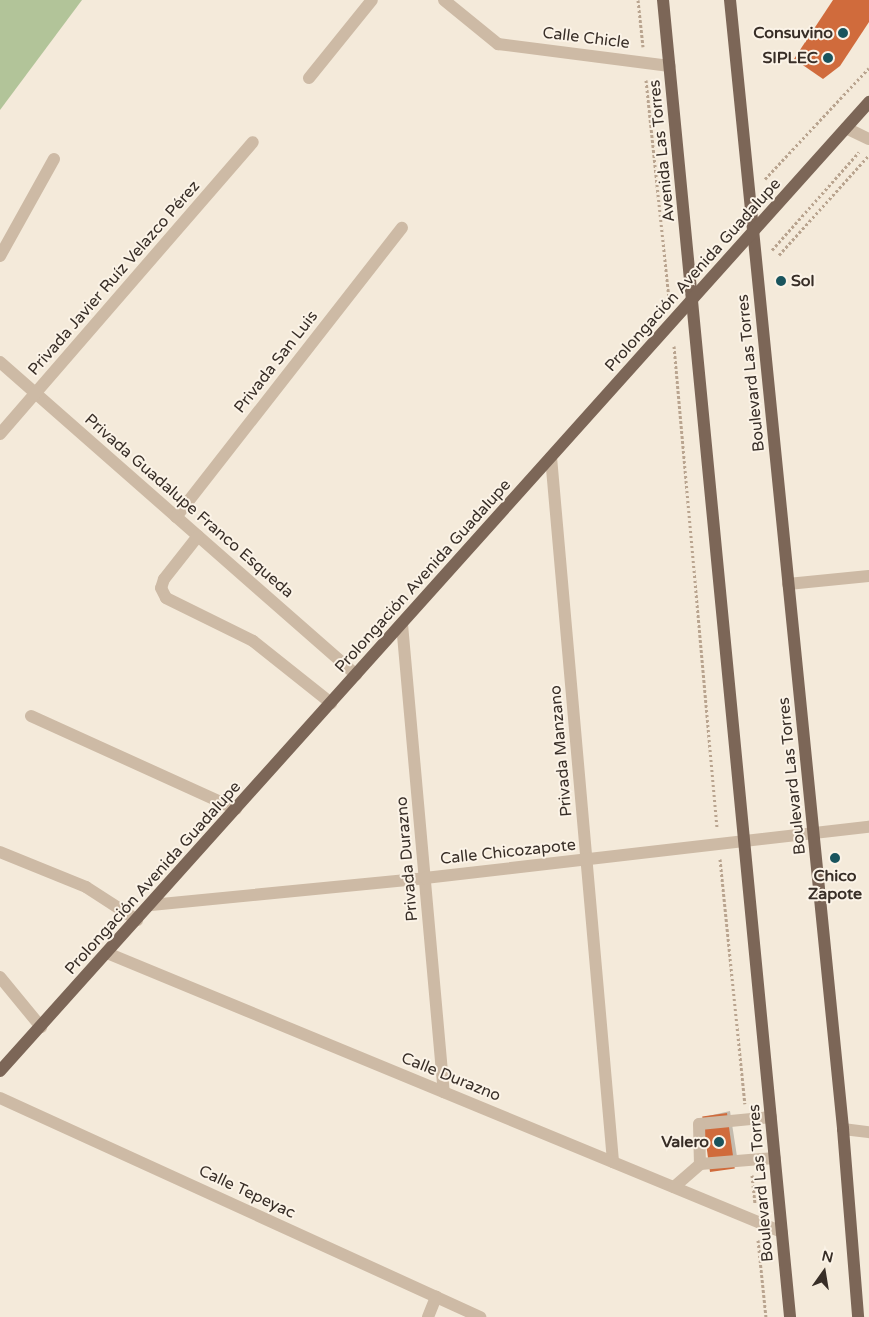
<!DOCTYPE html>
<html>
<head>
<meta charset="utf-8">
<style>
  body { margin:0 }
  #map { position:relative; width:869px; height:1317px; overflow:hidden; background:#f4eada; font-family:"Varela Round",sans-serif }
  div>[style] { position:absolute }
  .green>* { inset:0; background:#b2c499 }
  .shadow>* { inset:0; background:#0003 }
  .building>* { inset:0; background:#d06b3c; transform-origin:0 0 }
  .path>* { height:3px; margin-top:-1.5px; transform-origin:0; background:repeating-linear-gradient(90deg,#b9a48f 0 2.5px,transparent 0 5px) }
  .minor>* { height:12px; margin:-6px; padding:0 6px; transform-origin:6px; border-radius:6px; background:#cdbaa5 }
  .major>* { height:12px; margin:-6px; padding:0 6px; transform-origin:6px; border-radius:6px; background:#7c6657 }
  .dots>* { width:14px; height:14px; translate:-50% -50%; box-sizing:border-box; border:2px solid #fbf3e7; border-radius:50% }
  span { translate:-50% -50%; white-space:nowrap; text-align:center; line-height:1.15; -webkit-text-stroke:4px #fbf3e7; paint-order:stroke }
  .poi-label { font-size:16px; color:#382e27; font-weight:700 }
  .right { translate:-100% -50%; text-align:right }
  .left { translate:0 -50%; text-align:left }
  .street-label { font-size:16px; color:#382e27 }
  .north { position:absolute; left:799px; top:1247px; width:50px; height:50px; -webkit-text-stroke:4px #fbf3e7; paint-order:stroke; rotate:13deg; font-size:14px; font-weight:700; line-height:20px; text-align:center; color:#382e27 }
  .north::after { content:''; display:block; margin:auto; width:18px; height:22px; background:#382e27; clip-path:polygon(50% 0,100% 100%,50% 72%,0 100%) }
</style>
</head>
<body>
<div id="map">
  <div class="green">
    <i style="clip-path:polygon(0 0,82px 0,0 110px)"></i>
  </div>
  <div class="shadow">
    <i style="clip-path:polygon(730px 1111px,738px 1163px,704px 1117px)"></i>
  </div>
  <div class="building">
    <i style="clip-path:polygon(833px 0,869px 0,869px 22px,840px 66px,823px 79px,794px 59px)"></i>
    <i style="left:727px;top:1113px;width:56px;height:25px;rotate:82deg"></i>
  </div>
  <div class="path">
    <i style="left:638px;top:0;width:47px;rotate:83.9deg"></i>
    <i style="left:646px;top:80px;width:221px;rotate:84deg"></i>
    <i style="left:765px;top:179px;width:152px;rotate:-46.9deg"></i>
    <i style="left:772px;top:250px;width:131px;rotate:-48.4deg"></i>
    <i style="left:779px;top:255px;width:135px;rotate:-48deg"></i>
    <i style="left:674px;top:346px;width:484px;rotate:84.9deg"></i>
    <i style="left:720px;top:859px;width:246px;rotate:84.2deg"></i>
    <i style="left:752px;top:1175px;width:29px;rotate:84deg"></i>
    <i style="left:758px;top:1240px;width:77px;rotate:84.1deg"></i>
  </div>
  <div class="minor">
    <i style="left:444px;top:0;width:70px;rotate:39.2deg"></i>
    <i style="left:498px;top:44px;width:173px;rotate:7.3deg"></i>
    <i style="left:309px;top:78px;width:100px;rotate:-51.1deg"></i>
    <i style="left:846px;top:128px;width:25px;rotate:26deg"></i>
    <i style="left:0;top:256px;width:111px;rotate:-60.9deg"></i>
    <i style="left:0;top:362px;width:474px;rotate:41.3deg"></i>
    <i style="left:0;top:434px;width:386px;rotate:-49.1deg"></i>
    <i style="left:551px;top:457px;width:708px;rotate:84.97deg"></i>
    <i style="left:176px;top:517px;width:367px;rotate:-52deg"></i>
    <i style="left:198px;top:536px;width:55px;rotate:128.3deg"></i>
    <i style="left:164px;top:579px;width:9px;rotate:108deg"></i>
    <i style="left:161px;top:588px;width:11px;rotate:63deg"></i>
    <i style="left:166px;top:598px;width:97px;rotate:26.3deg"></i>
    <i style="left:253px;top:641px;width:100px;rotate:38.5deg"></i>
    <i style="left:788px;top:584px;width:81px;rotate:-5.6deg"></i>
    <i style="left:402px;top:624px;width:470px;rotate:84.9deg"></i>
    <i style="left:31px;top:716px;width:225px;rotate:24.4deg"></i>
    <i style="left:0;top:852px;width:93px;rotate:22.1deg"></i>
    <i style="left:86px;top:887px;width:61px;rotate:32.9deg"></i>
    <i style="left:151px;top:905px;width:275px;rotate:-5.6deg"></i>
    <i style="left:425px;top:878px;width:447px;rotate:-6.6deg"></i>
    <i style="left:107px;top:953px;width:730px;rotate:22.46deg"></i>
    <i style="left:0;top:977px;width:65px;rotate:50.6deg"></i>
    <i style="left:0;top:1098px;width:528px;rotate:24.52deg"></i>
    <i style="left:771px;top:1117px;width:72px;rotate:174.4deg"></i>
    <i style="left:699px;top:1124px;width:40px;rotate:88.6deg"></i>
    <i style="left:700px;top:1164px;width:75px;rotate:-4.6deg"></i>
    <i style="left:843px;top:1129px;width:26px;rotate:7deg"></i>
    <i style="left:674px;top:1187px;width:35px;rotate:-41deg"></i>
    <i style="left:428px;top:1317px;width:22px;rotate:-68deg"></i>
  </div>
  <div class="major">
    <i style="left:663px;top:0;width:1323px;rotate:84.49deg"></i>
    <i style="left:730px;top:0;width:1135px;rotate:84.28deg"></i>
    <i style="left:843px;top:1129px;width:189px;rotate:85.4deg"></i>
    <i style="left:0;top:1071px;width:1302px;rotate:-48.11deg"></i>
  </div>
  <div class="dots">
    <i style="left:843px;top:33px;background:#19545d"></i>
    <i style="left:828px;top:58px;background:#19545d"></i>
    <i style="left:781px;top:281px;background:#19545d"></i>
    <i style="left:835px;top:858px;background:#19545d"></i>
    <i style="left:719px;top:1142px;background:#19545d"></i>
  </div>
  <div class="poi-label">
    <span class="right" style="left:833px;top:33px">Consuvino</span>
    <span class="right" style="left:818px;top:58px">SIPLEC</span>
    <span class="left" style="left:791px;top:281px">Sol</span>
    <span style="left:835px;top:885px">Chico<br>Zapote</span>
    <span class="right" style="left:709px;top:1142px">Valero</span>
  </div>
  <div class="street-label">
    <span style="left:586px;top:38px;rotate:7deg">Calle Chicle</span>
    <span style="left:662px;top:151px;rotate:-96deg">Avenida Las Torres</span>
    <span style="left:693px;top:275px;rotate:-48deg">Prolongación Avenida Guadalupe</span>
    <span style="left:114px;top:278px;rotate:-49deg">Privada Javier Ruíz Velazco Pérez</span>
    <span style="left:276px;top:362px;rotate:-52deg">Privada San Luis</span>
    <span style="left:751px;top:373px;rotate:-96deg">Boulevard Las Torres</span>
    <span style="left:189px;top:506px;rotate:41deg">Privada Guadalupe Franco Esqueda</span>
    <span style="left:423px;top:576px;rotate:-48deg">Prolongación Avenida Guadalupe</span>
    <span style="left:561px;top:751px;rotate:-95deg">Privada Manzano</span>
    <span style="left:792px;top:776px;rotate:-96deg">Boulevard Las Torres</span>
    <span style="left:508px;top:852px;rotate:-6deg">Calle Chicozapote</span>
    <span style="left:407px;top:859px;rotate:-95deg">Privada Durazno</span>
    <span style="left:153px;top:878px;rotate:-48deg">Prolongación Avenida Guadalupe</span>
    <span style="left:451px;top:1077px;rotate:22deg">Calle Durazno</span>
    <span style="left:761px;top:1183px;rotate:-95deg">Boulevard Las Torres</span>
    <span style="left:247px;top:1192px;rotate:25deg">Calle Tepeyac</span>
  </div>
  <div class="north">N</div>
</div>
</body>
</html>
